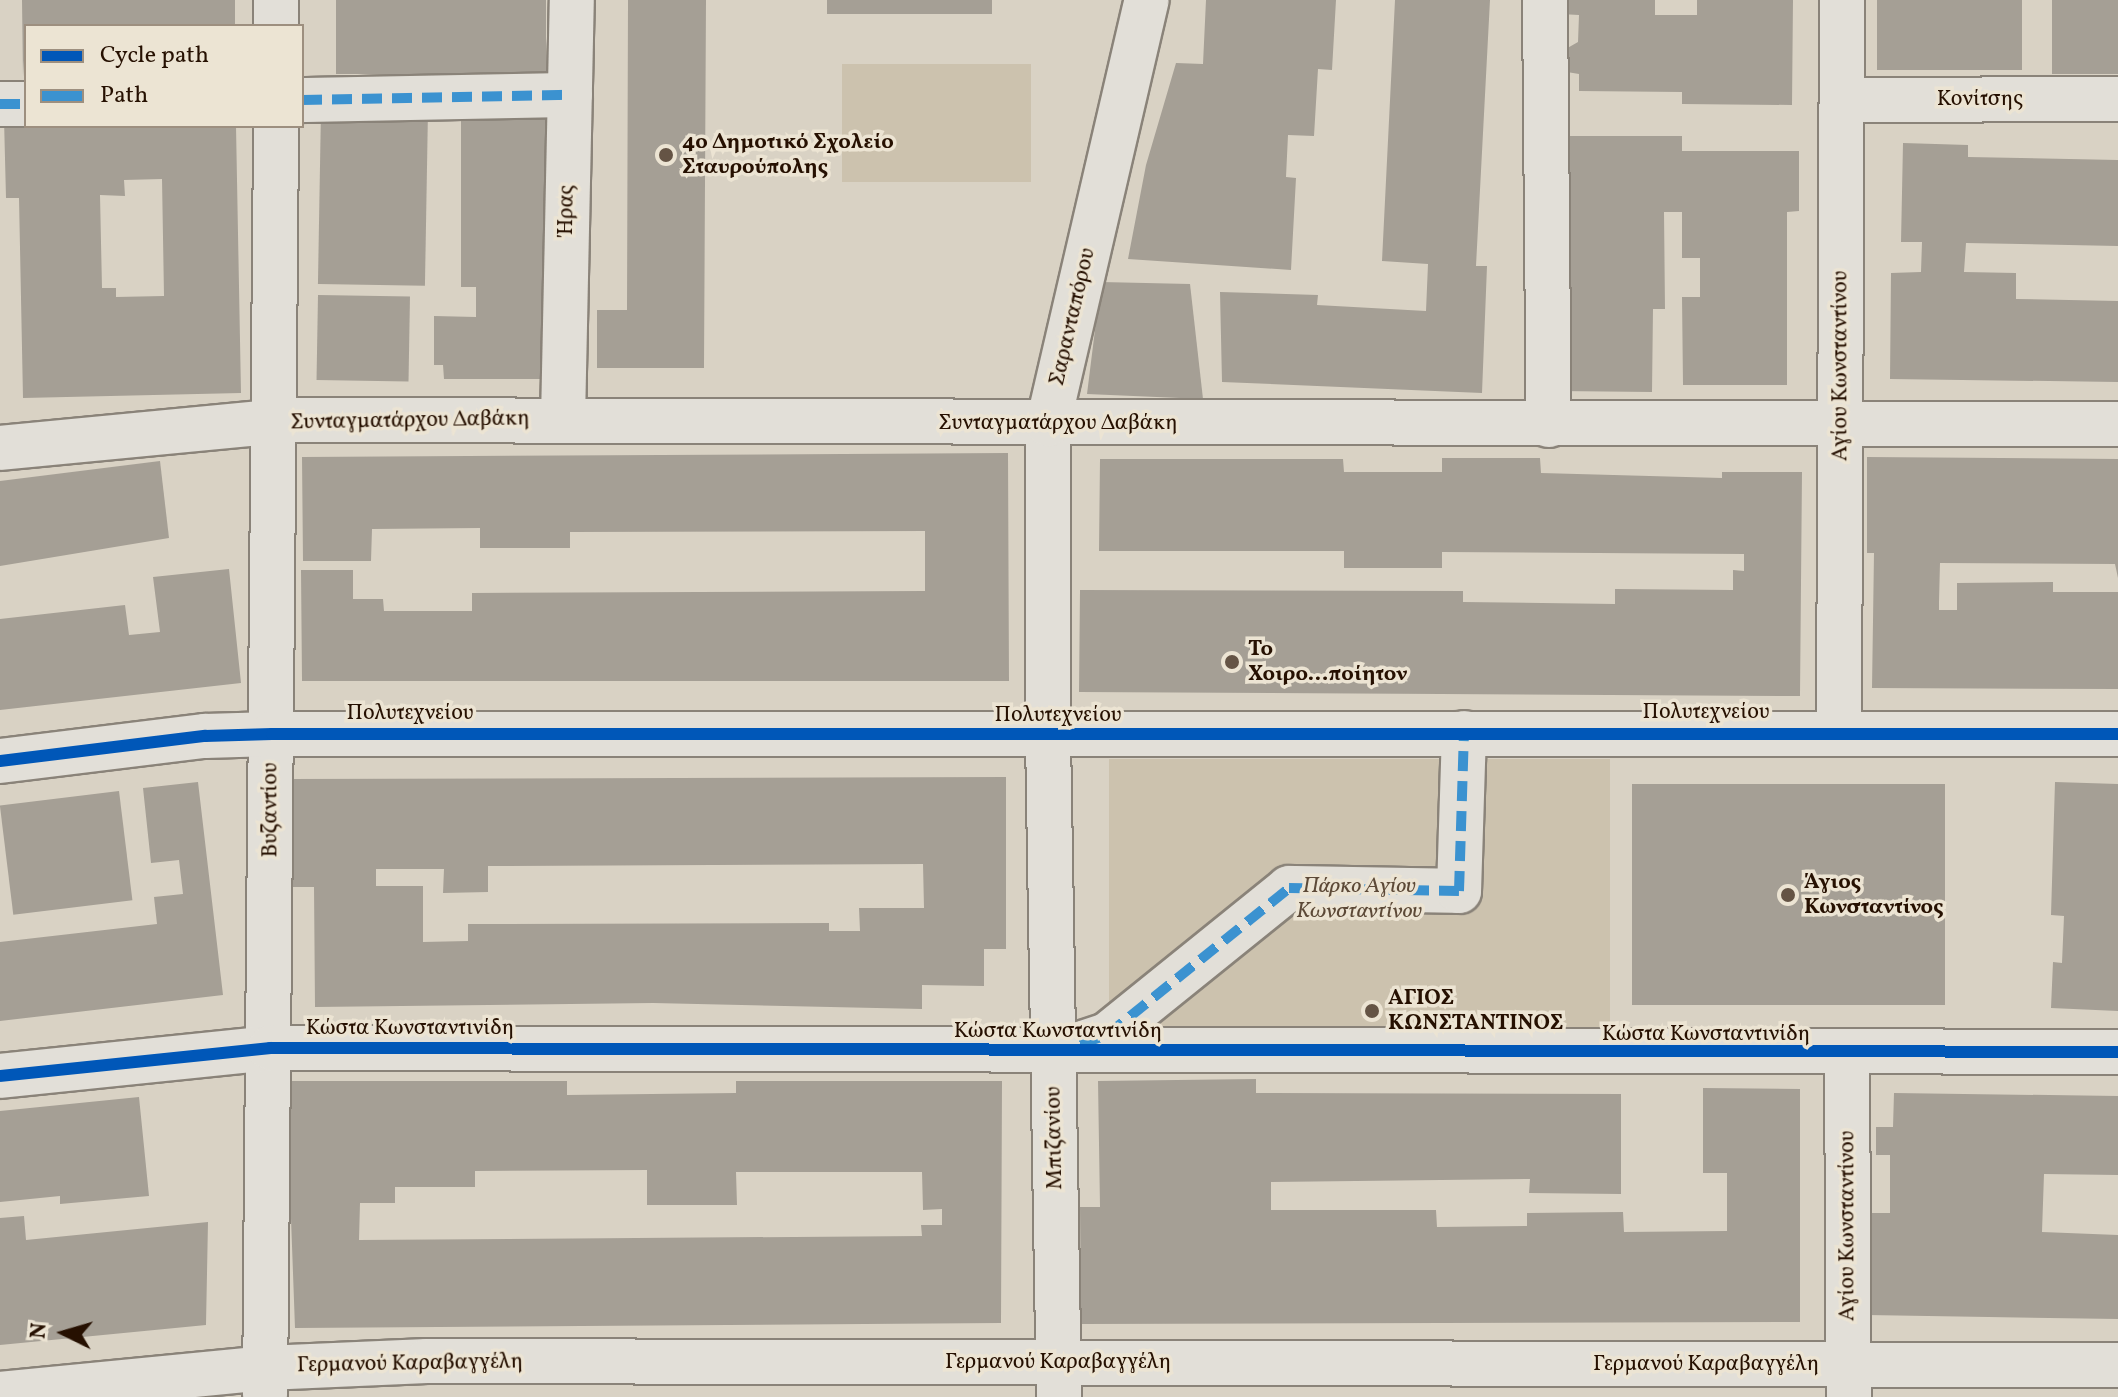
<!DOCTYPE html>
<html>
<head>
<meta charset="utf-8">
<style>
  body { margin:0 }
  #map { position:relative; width:2118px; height:1397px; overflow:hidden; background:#d9d2c4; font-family:Vollkorn,serif }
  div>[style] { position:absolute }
  .green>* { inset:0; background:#ccc2ae; transform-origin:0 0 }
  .building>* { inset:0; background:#a59f95; transform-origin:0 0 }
  .roads { filter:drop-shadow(2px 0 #8a8379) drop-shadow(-2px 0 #8a8379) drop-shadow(0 2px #8a8379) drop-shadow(0 -2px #8a8379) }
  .street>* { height:44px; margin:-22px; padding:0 22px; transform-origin:22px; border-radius:22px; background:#e2dfd8 }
  .secondary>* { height:44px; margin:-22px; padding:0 22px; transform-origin:22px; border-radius:22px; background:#e2dfd8 }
  .quiet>* { height:10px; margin-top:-5px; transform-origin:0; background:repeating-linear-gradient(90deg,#3b92d0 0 20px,transparent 0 30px) }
  .cycleway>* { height:12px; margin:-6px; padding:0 6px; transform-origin:6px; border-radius:6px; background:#0057b8 }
  .dots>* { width:22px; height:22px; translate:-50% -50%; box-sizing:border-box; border:4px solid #ece4d3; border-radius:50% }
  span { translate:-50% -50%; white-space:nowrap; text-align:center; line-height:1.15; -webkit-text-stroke:7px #ece4d3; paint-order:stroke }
  .street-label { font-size:22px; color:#261001 }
  .poi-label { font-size:22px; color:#261001; font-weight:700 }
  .left { translate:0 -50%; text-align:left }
  .park-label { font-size:22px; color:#5c4937; font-style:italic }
  .legend { position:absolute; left:24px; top:24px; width:280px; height:104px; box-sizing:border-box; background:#ece4d3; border:2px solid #9d8f7f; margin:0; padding:10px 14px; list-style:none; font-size:24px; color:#261001 }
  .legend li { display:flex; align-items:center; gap:16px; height:40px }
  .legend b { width:40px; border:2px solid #9d8f7f }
  .north { position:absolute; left:24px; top:1293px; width:80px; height:80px; -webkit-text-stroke:6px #ece4d3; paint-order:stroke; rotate:275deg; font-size:22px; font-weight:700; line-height:32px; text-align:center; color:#261001 }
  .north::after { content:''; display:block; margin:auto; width:28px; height:36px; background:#261001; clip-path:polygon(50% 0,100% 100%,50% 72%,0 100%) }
</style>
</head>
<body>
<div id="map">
  <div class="green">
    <i style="left:1031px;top:64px;width:118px;height:189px;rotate:90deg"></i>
    <i style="left:1109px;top:759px;width:501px;height:276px"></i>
  </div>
  <div class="building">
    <i style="clip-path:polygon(22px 0,235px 0,235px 26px,26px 26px,23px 77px)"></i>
    <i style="left:336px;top:0;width:210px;height:74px"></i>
    <i style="clip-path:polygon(628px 0,706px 0,704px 368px,597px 368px,597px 310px,627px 310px)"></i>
    <i style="left:827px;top:0;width:165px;height:14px"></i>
    <i style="clip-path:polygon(1206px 0,1336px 0,1332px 70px,1318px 69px,1314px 136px,1288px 135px,1286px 177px,1296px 178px,1291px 270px,1128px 259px,1146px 165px,1176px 63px,1203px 64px)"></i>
    <i style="clip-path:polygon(1395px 0,1490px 0,1476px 266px,1487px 266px,1482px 393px,1222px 382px,1220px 292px,1318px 295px,1317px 305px,1426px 311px,1428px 264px,1382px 261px)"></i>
    <i style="clip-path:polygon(1560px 0,1655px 0,1655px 15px,1697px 15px,1697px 0,1793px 0,1792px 105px,1682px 104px,1682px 92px,1579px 91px,1579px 74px,1567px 72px,1564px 50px,1578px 42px,1579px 15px,1560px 14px)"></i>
    <i style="left:1877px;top:0;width:145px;height:70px"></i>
    <i style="left:2052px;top:0;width:66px;height:74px"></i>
    <i style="left:321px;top:109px;width:107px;height:175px;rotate:1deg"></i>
    <i style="clip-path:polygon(461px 110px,546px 110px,545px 379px,444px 379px,443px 365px,434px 365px,434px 316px,476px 317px,476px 287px,461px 287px)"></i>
    <i style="clip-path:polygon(evenodd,4px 119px,26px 126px,236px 126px,241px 393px,23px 398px,19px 198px,6px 198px,4px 119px,162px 179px,164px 296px,116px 297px,116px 288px,102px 288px,100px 195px,125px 196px,124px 180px,162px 179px)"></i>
    <i style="clip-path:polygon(1569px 136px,1682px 136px,1682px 151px,1799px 151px,1799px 211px,1787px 212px,1787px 385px,1683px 385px,1682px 297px,1700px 297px,1700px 258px,1682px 258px,1682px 212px,1664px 212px,1665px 309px,1653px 309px,1652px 392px,1558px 391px)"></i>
    <i style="clip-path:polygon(1903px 143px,1968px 145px,1968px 157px,2118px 160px,2118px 246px,1966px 243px,1964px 272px,2016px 273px,2016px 299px,2118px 301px,2118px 382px,1890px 379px,1891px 273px,1921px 272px,1922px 242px,1901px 242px)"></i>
    <i style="clip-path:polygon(1101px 282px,1190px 284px,1203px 399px,1087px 394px)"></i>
    <i style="left:318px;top:295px;width:92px;height:85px;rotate:1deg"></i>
    <i style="clip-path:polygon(1008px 453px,1009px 681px,302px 681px,301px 570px,353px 570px,353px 599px,383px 599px,384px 611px,472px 611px,472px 593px,925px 591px,925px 531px,570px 532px,570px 548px,480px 548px,480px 528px,372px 529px,371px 561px,303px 561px,302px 457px)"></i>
    <i style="clip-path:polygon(1867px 457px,2118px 459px,2118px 578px,2115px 564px,1940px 563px,1939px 602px,1939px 610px,1957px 610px,1957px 583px,2053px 582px,2053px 592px,2118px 592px,2118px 689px,1872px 688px,1874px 553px,1867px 553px)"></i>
    <i style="clip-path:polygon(1442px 458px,1540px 458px,1541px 473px,1722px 478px,1722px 472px,1802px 472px,1800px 696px,1079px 692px,1080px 590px,1463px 591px,1463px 602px,1615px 604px,1615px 589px,1733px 590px,1733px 570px,1744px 571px,1744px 554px,1442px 552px,1442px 568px,1344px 568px,1344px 551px,1099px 551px,1100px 459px,1343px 459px,1344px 472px,1442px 472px)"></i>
    <i style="clip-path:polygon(160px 461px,169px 538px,0 566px,0 481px)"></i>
    <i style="clip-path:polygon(229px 569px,241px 683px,0 710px,0 619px,125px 605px,129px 635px,160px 632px,153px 577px)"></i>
    <i style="clip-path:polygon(evenodd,1006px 777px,1006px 949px,984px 949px,984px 986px,922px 985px,922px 1009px,653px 1003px,315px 1007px,314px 887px,290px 887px,289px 779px,1006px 777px,923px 864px,924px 908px,859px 908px,860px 931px,829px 931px,829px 923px,468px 924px,468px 941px,423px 942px,423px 886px,376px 886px,376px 869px,444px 869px,443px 893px,488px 892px,488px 866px,923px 864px)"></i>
    <i style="clip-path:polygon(198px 782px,223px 995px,0 1021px,0 942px,157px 924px,154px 897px,183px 894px,179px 860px,151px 863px,143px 788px)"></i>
    <i style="clip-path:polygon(2055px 782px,2118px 784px,2118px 1011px,2051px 1008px,2053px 962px,2062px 963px,2064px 916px,2051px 915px)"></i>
    <i style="left:1632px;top:784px;width:313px;height:221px"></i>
    <i style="left:119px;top:791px;width:110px;height:120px;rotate:83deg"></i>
    <i style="clip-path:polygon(1256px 1079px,1256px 1093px,1621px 1094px,1621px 1194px,1529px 1193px,1530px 1179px,1271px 1182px,1271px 1210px,1436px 1210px,1437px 1227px,1527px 1226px,1527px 1213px,1623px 1212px,1624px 1232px,1727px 1231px,1727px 1173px,1703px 1173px,1703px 1088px,1800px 1089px,1800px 1322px,1081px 1324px,1080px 1207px,1100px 1207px,1098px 1081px)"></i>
    <i style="clip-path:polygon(evenodd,286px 1081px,567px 1081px,567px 1095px,736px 1093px,736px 1081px,1002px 1081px,1001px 1323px,295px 1328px,286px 1081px,647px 1170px,647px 1205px,737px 1205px,736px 1172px,922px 1172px,923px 1210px,942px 1209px,942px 1225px,921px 1225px,922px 1236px,359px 1240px,360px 1203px,395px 1203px,395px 1187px,475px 1187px,475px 1171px,647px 1170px)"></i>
    <i style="clip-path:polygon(1894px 1093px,2118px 1096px,2118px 1175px,2044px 1174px,2042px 1232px,2118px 1235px,2118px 1319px,1867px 1315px,1867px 1213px,1890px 1213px,1890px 1155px,1876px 1155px,1876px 1127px,1893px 1127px)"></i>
    <i style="clip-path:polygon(139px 1097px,149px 1196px,60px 1204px,60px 1196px,0 1202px,0 1111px)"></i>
    <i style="clip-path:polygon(24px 1216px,26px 1240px,208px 1222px,206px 1325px,0 1345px,0 1218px)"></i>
  </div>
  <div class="roads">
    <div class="street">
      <i style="left:1545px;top:0;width:425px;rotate:89.5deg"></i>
      <i style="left:276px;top:26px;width:26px;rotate:-90deg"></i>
      <i style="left:302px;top:100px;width:268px;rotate:-1.1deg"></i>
      <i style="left:1842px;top:100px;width:276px;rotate:-0.2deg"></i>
      <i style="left:0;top:104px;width:26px"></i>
      <i style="left:563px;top:420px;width:420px;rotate:-88.8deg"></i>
      <i style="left:0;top:448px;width:293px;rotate:-5.5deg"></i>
      <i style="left:292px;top:420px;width:1826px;rotate:0.13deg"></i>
      <i style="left:1048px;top:736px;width:312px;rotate:-90deg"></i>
      <i style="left:1048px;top:424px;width:435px;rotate:-76.9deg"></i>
      <i style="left:1059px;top:1051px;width:51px;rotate:-18.4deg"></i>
      <i style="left:1107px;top:1035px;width:234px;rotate:-38.9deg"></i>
      <i style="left:1289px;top:888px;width:170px;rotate:1deg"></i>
      <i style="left:1459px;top:891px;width:158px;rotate:-88.2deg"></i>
      <i style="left:1847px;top:1055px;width:342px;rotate:89.7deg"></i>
      <i style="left:0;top:1394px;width:266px;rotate:-5.6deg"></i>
      <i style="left:265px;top:1368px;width:162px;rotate:-2.5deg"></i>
      <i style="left:427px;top:1361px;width:1691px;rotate:0.14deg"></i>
      <i style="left:265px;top:1395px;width:1269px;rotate:-89.5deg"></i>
    </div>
    <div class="secondary">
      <i style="left:1839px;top:733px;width:733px;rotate:-89.77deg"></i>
      <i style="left:1048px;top:736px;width:661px;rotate:89.05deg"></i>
      <i style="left:0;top:761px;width:207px;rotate:-7deg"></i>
      <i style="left:205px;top:736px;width:67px;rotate:-1.7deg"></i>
      <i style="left:272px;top:734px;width:1846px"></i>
      <i style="left:0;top:1076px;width:271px;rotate:-5.9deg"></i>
      <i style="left:270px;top:1048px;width:1848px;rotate:0.12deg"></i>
    </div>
  </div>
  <div class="quiet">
    <i style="left:302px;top:100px;width:268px;rotate:-1.1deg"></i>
    <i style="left:0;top:104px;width:26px"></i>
    <i style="left:1080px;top:1044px;width:28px;rotate:-18deg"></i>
    <i style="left:1107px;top:1035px;width:234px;rotate:-38.9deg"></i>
    <i style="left:1289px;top:888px;width:170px;rotate:1deg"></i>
    <i style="left:1459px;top:891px;width:158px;rotate:-88.2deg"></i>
  </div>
  <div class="cycleway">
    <i style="left:0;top:761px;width:207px;rotate:-7deg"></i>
    <i style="left:205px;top:736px;width:67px;rotate:-1.7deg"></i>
    <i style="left:272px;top:734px;width:1846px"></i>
    <i style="left:0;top:1076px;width:271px;rotate:-5.9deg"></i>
    <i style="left:270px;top:1048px;width:1848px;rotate:0.12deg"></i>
  </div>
  <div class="dots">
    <i style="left:666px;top:155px;background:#655445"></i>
    <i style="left:1232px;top:662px;background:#655445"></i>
    <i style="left:1788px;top:895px;background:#655445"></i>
    <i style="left:1372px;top:1011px;background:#655445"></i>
  </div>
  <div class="street-label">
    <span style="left:1980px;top:100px">Κονίτσης</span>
    <span style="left:567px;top:210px;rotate:-89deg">Ήρας</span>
    <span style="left:1073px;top:317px;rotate:-77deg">Σαρανταπόρου</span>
    <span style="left:1841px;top:366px;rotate:-90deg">Αγίου Κωνσταντίνου</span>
    <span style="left:410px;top:421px;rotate:-1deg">Συνταγματάρχου Δαβάκη</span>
    <span style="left:1058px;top:424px">Συνταγματάρχου Δαβάκη</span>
    <span style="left:1706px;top:713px">Πολυτεχνείου</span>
    <span style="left:410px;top:714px">Πολυτεχνείου</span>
    <span style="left:1058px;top:716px">Πολυτεχνείου</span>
    <span style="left:271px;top:810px;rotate:-90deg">Βυζαντίου</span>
    <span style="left:410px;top:1029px">Κώστα Κωνσταντινίδη</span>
    <span style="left:1058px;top:1032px">Κώστα Κωνσταντινίδη</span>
    <span style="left:1706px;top:1035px">Κώστα Κωνσταντινίδη</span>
    <span style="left:1055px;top:1138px;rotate:-91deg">Μπιζανίου</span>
    <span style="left:1848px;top:1226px;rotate:-90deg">Αγίου Κωνσταντίνου</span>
    <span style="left:1058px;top:1363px">Γερμανού Καραβαγγέλη</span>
    <span style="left:410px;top:1364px;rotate:-1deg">Γερμανού Καραβαγγέλη</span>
    <span style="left:1706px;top:1365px">Γερμανού Καραβαγγέλη</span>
  </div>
  <div class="poi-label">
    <span class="left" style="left:682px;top:155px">4ο Δημοτικό Σχολείο<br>Σταυρούπολης</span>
    <span class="left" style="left:1248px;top:662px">Το<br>Χοιρο...ποίητον</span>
    <span class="left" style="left:1804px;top:895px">Άγιος<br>Κωνσταντίνος</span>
    <span class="left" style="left:1388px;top:1011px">ΑΓΙΟΣ<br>ΚΩΝΣΤΑΝΤΙΝΟΣ</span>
  </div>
  <div class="park-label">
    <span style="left:1359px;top:899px">Πάρκο Αγίου<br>Κωνσταντίνου</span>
  </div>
  <ul class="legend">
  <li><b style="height:10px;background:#0057b8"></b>Cycle path</li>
  <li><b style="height:10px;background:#3b92d0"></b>Path</li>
  </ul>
  <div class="north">N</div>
</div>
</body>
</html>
